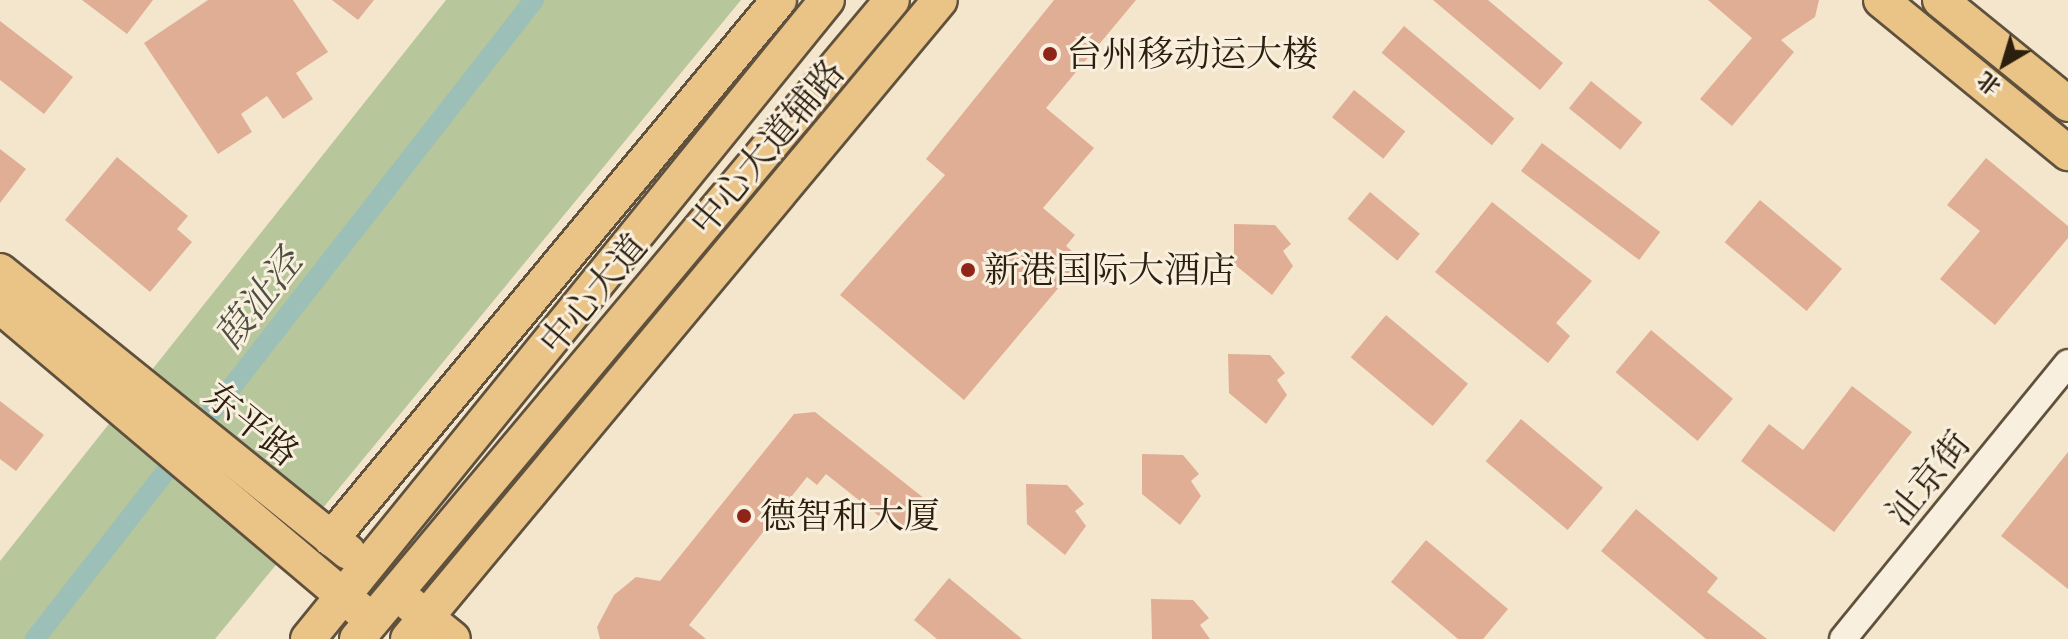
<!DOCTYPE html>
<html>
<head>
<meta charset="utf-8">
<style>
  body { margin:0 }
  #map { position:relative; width:2068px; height:639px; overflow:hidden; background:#f4e6cc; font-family:"EB Garamond","Noto Serif SC",serif }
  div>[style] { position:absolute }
  .green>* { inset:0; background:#b7c69b }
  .canal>* { height:20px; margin:-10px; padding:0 10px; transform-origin:10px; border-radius:10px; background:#9cbfb8 }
  .building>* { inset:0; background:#dfae95; transform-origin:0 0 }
  .roads { filter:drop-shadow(2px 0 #5f513d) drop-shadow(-2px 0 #5f513d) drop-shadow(0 2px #5f513d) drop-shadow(0 -2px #5f513d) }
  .minor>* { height:26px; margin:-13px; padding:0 13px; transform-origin:13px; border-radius:13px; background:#f8efde }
  .major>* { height:34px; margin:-17px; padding:0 17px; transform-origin:17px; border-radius:17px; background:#eac386 }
  .dots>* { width:22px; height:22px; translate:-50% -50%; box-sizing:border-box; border:4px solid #f8efde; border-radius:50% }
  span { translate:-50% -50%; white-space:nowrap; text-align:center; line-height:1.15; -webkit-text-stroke:6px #f8efde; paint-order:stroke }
  .poi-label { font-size:36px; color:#2d1f0d }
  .left { translate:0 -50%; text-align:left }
  .street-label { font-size:36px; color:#2d1f0d }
  .water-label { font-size:38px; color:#4e4f40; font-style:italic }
  .north { position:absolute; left:1964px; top:24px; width:80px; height:80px; -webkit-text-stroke:6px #f8efde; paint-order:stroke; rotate:218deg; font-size:22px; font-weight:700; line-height:32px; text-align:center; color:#2d1f0d }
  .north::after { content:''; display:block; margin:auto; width:28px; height:36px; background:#2d1f0d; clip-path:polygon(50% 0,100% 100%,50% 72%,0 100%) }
</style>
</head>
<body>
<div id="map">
  <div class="green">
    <i style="clip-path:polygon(446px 0,741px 0,215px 639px,0 639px,0 561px)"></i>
  </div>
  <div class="canal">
    <i style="left:35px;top:639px;width:811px;rotate:-52.01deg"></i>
  </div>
  <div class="building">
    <i style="clip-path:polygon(82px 0,153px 0,127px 34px)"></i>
    <i style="clip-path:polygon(208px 0,293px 0,328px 52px,296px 73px,313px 99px,283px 119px,267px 96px,241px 114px,252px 132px,218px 154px,144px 43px)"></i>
    <i style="clip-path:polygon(332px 0,374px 0,358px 20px)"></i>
    <i style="clip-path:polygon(1054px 0,1136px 0,1046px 108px,1094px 148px,1043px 208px,1075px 235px,1066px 246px,1082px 260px,964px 400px,840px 295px,945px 175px,926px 159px)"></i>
    <i style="clip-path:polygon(1433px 0,1488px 0,1563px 63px,1540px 90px)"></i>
    <i style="clip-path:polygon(1708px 0,1819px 0,1815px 17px,1781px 40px,1794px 52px,1732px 126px,1700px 99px,1752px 38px)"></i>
    <i style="clip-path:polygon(0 21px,73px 77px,44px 114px,0 80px)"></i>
    <i style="left:1404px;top:26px;width:144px;height:35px;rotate:40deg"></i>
    <i style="left:1591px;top:81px;width:66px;height:35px;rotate:39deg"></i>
    <i style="left:1354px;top:90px;width:66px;height:35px;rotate:39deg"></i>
    <i style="left:1542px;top:143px;width:148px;height:35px;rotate:37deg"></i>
    <i style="clip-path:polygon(0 149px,26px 169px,0 203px)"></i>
    <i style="clip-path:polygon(117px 157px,188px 216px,177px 229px,192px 242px,150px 292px,65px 220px)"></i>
    <i style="clip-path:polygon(1986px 158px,2068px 226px,2068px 238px,1995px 325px,1940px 279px,1980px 231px,1947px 205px)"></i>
    <i style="left:1370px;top:192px;width:65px;height:35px;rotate:40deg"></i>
    <i style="left:1760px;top:200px;width:107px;height:55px;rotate:40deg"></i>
    <i style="clip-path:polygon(1492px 202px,1592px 281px,1556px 323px,1570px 336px,1548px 363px,1435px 272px)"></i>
    <i style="clip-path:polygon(1234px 224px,1275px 225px,1291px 244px,1283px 251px,1293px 266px,1272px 295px,1234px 264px)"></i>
    <i style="left:1386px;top:315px;width:107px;height:55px;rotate:40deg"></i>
    <i style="left:1651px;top:330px;width:107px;height:55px;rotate:40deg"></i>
    <i style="clip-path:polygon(1228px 354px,1270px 355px,1285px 373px,1277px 380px,1287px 395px,1266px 424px,1229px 393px)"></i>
    <i style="clip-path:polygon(1852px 386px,1912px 432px,1834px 532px,1741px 461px,1769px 424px,1803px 450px)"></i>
    <i style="clip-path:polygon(0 401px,44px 435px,16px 471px,0 459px)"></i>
    <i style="clip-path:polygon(815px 412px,925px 499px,899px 532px,826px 474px,817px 485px,807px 477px,689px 625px,706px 639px,600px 639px,597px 627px,614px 595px,636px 577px,660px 581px,794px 414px)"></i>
    <i style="left:1521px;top:419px;width:107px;height:55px;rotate:40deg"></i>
    <i style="clip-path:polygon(2068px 452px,2068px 589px,2001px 536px)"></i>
    <i style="clip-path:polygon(1142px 454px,1183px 455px,1199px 474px,1191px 481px,1201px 496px,1180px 525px,1142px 494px)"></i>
    <i style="clip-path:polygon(1026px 484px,1067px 485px,1084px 504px,1075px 511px,1086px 526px,1065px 555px,1027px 524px)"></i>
    <i style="clip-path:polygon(1636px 509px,1718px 578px,1707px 592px,1767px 639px,1706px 639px,1601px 551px)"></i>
    <i style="clip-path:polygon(1426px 540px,1508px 609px,1483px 639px,1458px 639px,1391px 582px)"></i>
    <i style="clip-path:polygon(949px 578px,1022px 639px,937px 639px,914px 620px)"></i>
    <i style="clip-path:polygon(1151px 599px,1193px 600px,1209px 618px,1200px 625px,1210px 639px,1152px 639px)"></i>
  </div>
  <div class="roads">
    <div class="minor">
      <i style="left:1843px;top:639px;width:356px;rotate:-50.8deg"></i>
    </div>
    <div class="major">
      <i style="left:1881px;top:0;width:242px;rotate:39.3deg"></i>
      <i style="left:1940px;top:0;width:165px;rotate:39.1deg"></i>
      <i style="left:0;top:271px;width:447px;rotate:38.9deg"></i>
      <i style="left:0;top:306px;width:471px;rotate:40.2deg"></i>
      <i style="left:331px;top:539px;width:701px;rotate:-50.27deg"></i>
      <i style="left:410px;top:604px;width:55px;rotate:39.1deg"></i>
      <i style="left:308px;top:639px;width:823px;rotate:-50.92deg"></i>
      <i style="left:357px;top:639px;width:833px;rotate:-50.06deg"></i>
      <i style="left:408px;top:639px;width:831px;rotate:-50.22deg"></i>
    </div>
  </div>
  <div class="dots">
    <i style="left:1050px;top:54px;background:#8f2418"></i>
    <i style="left:968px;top:270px;background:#8f2418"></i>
    <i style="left:744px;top:516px;background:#8f2418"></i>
  </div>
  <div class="poi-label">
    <span class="left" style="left:1066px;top:54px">台州移动运大楼</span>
    <span class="left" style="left:984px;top:270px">新港国际大酒店</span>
    <span class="left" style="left:760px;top:516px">德智和大厦</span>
  </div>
  <div class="street-label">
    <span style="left:767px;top:147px;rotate:-50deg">中心大道辅路</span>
    <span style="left:593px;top:294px;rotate:-50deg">中心大道</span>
    <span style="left:252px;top:424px;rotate:39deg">东平路</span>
    <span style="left:1928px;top:478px;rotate:-51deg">沚京街</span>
  </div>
  <div class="water-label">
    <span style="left:258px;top:299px;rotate:-52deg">葭沚泾</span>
  </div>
  <div class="north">北</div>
</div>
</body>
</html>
